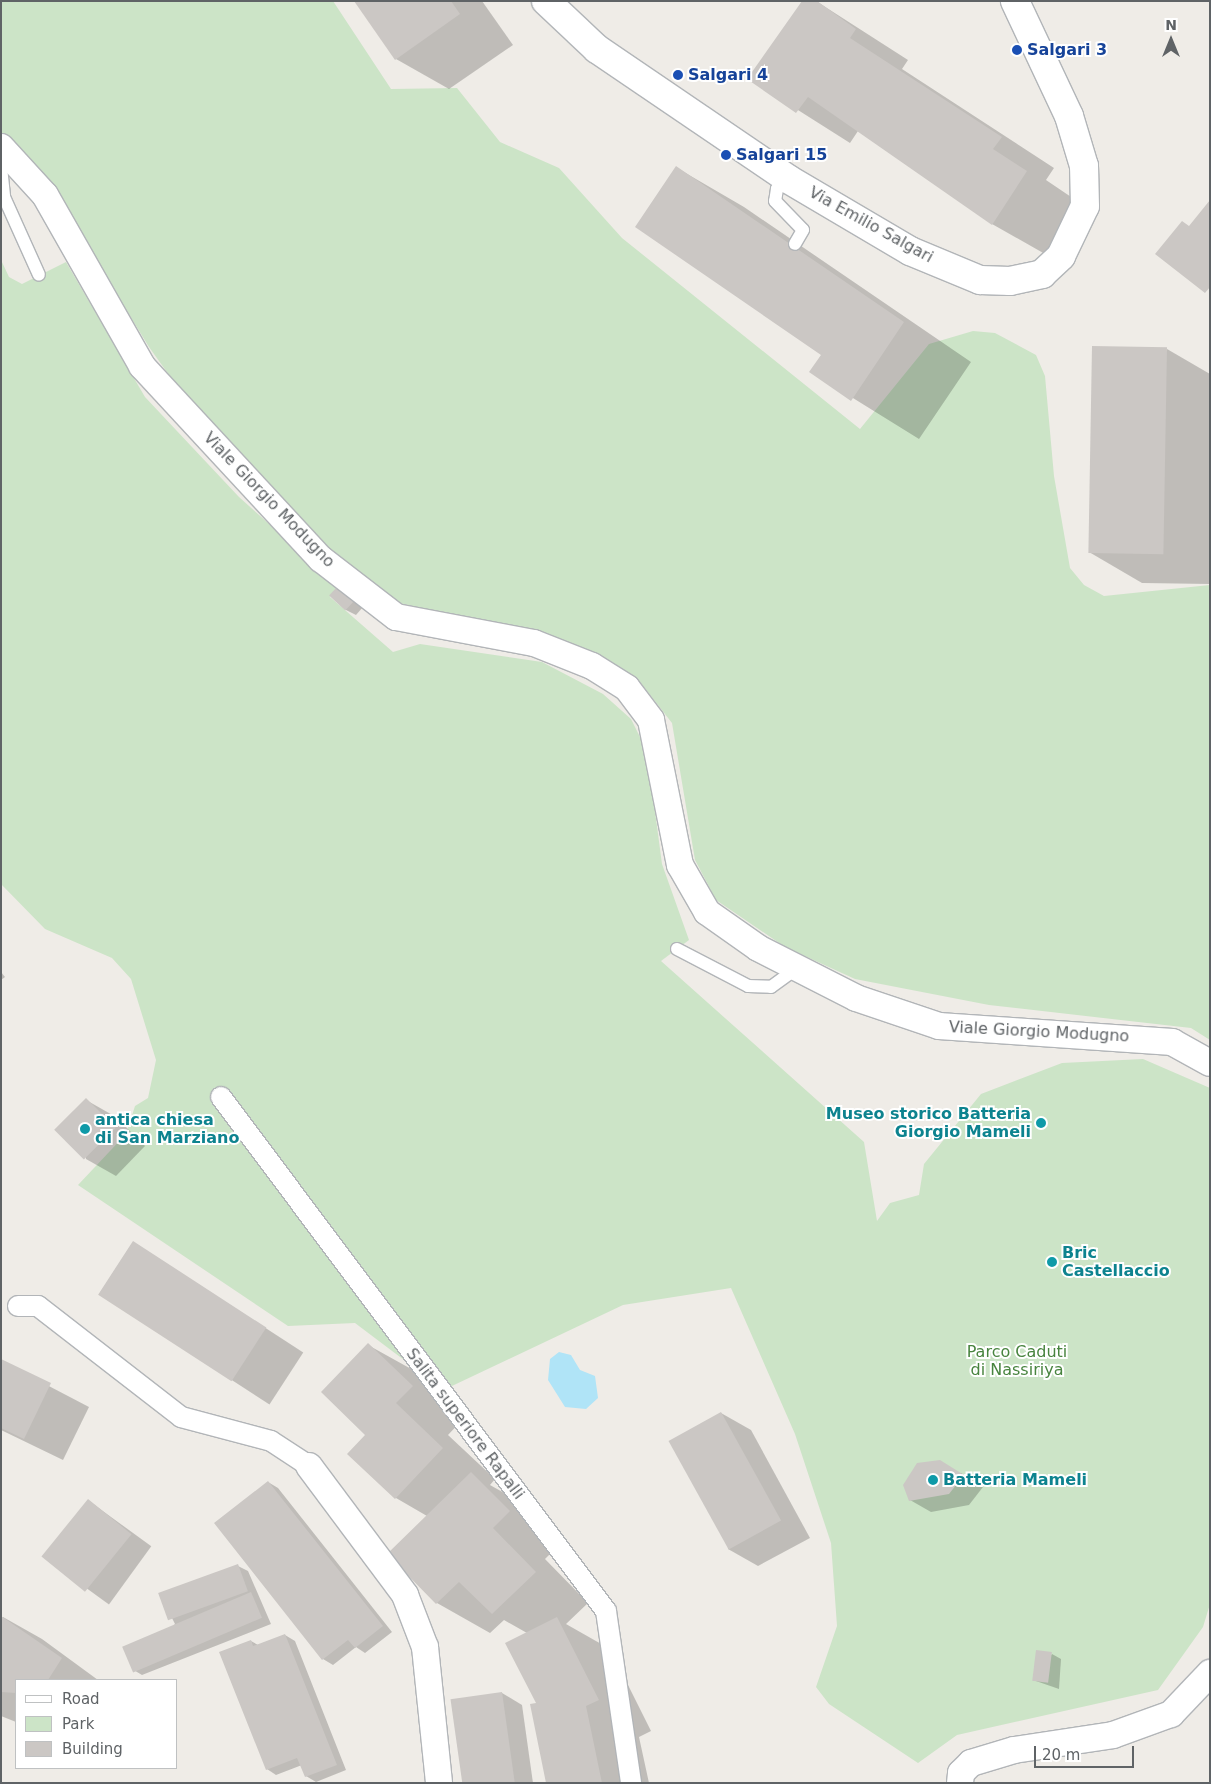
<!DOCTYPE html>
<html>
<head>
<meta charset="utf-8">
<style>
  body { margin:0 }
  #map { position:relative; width:1211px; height:1784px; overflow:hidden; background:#efece7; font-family:"DejaVu Sans",sans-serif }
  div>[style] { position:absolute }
  .green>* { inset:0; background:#cce4c7 }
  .water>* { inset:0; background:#b0e4f7 }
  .shadow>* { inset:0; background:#0003; transform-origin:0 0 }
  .building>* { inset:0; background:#cbc7c4; transform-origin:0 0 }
  .roads { filter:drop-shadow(1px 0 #b2b5b8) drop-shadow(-1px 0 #b2b5b8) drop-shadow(0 1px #b2b5b8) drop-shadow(0 -1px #b2b5b8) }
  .service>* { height:12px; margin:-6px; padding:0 6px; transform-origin:6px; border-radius:6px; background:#fff }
  .pedestrian>* { height:20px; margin:-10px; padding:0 10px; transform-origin:10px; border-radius:10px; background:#fff }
  .minor>* { height:26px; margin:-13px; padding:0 13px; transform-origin:13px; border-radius:13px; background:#fff }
  .tertiary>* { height:28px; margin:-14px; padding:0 14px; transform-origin:14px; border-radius:14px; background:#fff }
  .dots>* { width:14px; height:14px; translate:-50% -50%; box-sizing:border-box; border:2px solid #fff; border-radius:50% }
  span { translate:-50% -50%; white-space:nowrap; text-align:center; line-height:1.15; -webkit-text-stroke:4px #fff; paint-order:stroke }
  .transit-label { font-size:16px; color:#164399; font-weight:700 }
  .left { translate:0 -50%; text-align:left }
  .street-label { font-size:16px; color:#5f6366 }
  .culture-label { font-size:16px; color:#0d838f; font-weight:700 }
  .right { translate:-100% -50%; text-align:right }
  .park-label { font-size:16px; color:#48843f }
  .frame { position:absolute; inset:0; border:2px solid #5f6366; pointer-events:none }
  .legend { position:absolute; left:15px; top:1679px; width:162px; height:90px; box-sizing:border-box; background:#fff; border:1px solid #bfc1c2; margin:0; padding:6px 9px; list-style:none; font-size:15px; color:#5f6366 }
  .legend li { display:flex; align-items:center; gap:10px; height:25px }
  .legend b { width:25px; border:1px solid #bfc1c2 }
  .north { position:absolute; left:1146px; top:15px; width:50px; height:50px; -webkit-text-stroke:4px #fff; paint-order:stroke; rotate:0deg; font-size:14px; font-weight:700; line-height:20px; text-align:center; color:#5f6366 }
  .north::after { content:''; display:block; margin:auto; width:18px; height:22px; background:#5f6366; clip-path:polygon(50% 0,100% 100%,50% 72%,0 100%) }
  .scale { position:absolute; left:1034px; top:1746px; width:100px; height:22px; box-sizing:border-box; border:2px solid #5f6366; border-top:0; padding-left:6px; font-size:15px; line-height:18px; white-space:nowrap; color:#5f6366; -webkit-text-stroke:4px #fff; paint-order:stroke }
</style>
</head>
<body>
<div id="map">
  <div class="green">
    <i style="clip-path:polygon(1px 1px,333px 1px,391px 89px,457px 88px,500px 142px,559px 168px,622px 238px,860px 429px,929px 344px,973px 331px,995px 333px,1036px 355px,1045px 376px,1054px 476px,1070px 568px,1084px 585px,1104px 596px,1210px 585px,1210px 1040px,1191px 1028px,989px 1005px,855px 979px,785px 947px,716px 900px,695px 860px,672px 723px,636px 677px,584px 648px,535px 633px,390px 601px,333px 558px,189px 403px,149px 347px,41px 171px,1px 132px)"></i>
    <i style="clip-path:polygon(1px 260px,9px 277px,22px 284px,66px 262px,145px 397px,239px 497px,338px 586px,330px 597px,393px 652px,420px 644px,542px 662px,603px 694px,631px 719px,647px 751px,662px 864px,689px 940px,661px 961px,864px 1142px,877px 1221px,890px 1203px,919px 1195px,924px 1164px,981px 1094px,1062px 1063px,1143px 1059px,1210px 1088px,1210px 1604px,1203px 1627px,1158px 1690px,957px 1735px,918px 1763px,829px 1704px,816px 1687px,837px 1626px,831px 1543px,795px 1434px,731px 1288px,623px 1305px,435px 1394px,408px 1363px,355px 1323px,288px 1326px,78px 1185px,126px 1134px,135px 1106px,148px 1098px,156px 1060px,131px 979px,112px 958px,45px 929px,1px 884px)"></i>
  </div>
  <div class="water">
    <i style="clip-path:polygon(559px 1352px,571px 1355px,580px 1370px,595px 1376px,598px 1398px,586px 1409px,565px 1407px,548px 1380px,550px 1359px)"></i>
  </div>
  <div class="shadow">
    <i style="clip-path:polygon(356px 1px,482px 1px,513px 45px,449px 89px,396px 59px)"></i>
    <i style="clip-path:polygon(816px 1px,908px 60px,902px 69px,1054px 168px,1046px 180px,1080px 203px,1045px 254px,992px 224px,858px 131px,850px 143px,749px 79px)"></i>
    <i style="clip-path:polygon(677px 168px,744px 207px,971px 362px,919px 439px,811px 372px,822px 354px)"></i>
    <i style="clip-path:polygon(1167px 349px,1210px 374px,1210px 584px,1142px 583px,1089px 552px)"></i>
    <i style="clip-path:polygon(338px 588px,363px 607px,356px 615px,346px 610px)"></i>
    <i style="clip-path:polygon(1px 972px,5px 977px,1px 980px)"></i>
    <i style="clip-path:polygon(86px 1100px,116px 1117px,145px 1146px,116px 1176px,86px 1159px)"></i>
    <i style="left:133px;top:1242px;width:203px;height:62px;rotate:33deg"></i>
    <i style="clip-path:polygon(368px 1345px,422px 1375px,465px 1417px,448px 1435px,495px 1479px,490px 1485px,524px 1504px,562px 1542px,545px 1559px,588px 1603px,566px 1624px,610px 1649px,651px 1731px,639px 1737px,649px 1783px,548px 1783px,527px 1633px,504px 1620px,490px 1633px,437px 1603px,427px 1516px,396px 1498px,367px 1435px)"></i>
    <i style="clip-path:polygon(1px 1361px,89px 1407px,63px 1460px,1px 1430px)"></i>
    <i style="clip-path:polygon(721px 1413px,751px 1430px,810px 1538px,758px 1566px,728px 1549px)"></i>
    <i style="clip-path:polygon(961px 1473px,983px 1487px,969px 1505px,931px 1512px,910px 1500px)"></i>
    <i style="clip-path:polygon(268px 1482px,278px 1488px,392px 1632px,365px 1653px,356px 1647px,333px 1665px,323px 1659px)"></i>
    <i style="left:89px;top:1501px;width:77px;height:72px;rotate:36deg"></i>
    <i style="clip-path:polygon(238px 1566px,248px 1571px,271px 1624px,142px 1675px,132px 1669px,175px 1624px,161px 1596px)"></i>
    <i style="clip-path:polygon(3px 1617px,42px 1639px,98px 1680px,16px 1680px,16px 1722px,1px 1716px)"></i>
    <i style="clip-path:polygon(285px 1635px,295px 1641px,346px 1770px,316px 1782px,306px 1776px,302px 1765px,276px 1775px,267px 1769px,251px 1641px,258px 1645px)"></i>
    <i style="clip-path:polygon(1052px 1654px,1061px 1659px,1059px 1689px,1033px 1680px)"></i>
    <i style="clip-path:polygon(502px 1693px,522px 1705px,533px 1783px,463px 1783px)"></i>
  </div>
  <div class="building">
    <i style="clip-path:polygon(354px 1px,451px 1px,460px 14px,395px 60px)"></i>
    <i style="clip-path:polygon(802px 1px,817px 1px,856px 29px,850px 38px,1002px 137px,993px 149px,1027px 171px,992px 225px,808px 97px,796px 113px,747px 79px)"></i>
    <i style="clip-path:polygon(676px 166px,904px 322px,851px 401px,809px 372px,821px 355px,635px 227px)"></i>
    <i style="clip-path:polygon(1210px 200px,1210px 287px,1205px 293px,1155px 254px,1182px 221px,1189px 226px)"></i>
    <i style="left:1092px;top:346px;width:75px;height:207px;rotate:1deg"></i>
    <i style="left:338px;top:586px;width:22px;height:13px;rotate:43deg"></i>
    <i style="left:86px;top:1098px;width:42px;height:45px;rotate:45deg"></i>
    <i style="left:133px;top:1241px;width:159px;height:64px;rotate:33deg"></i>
    <i style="clip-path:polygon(368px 1343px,413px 1386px,396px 1403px,443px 1448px,395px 1499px,347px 1454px,365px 1435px,321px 1392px)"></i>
    <i style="clip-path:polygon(1px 1359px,51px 1383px,24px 1439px,1px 1428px)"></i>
    <i style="left:721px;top:1412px;width:124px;height:60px;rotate:61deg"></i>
    <i style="clip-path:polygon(940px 1460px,964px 1475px,949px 1494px,909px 1501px,903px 1485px,917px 1463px)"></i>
    <i style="clip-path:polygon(471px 1472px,510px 1511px,493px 1528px,536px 1572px,492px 1614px,459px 1582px,436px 1604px,387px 1554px)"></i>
    <i style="clip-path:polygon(268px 1481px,383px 1626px,355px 1648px,348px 1640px,322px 1660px,214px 1523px)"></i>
    <i style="left:88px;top:1499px;width:56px;height:74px;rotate:39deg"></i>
    <i style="left:238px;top:1564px;width:29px;height:85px;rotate:70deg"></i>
    <i style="left:251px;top:1592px;width:28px;height:140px;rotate:67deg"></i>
    <i style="clip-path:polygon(1px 1616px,62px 1658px,48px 1680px,16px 1680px,16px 1693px,1px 1692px)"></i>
    <i style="clip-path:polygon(557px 1617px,599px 1700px,586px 1706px,602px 1783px,546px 1783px,530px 1704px,536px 1703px,505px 1643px)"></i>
    <i style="clip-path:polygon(285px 1634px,337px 1765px,305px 1777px,297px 1758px,266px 1770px,219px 1652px,251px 1640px,253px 1646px)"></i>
    <i style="left:1036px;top:1650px;width:16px;height:31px;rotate:7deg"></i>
    <i style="left:502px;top:1692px;width:92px;height:52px;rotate:82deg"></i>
  </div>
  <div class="roads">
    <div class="service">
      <i style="left:1px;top:167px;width:30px;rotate:84deg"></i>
      <i style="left:4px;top:197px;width:85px;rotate:65.8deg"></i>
      <i style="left:788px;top:179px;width:15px;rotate:138deg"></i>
      <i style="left:777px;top:189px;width:12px;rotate:99deg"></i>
      <i style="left:775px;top:201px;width:40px;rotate:46deg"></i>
      <i style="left:803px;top:230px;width:16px;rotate:120deg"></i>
      <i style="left:677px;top:949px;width:80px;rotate:27.5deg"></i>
      <i style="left:748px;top:986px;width:23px;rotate:2deg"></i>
      <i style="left:771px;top:987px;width:32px;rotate:-36deg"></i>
    </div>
    <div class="pedestrian">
      <i style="left:221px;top:1097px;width:642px;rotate:53.17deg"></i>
      <i style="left:606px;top:1611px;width:174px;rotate:81.7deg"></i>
      <i style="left:18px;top:1306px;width:20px"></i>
      <i style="left:38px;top:1306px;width:181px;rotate:37.8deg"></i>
      <i style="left:181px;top:1417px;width:93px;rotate:14.9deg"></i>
      <i style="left:271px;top:1441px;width:45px;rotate:33.3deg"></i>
    </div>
    <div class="minor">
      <i style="left:1px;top:147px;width:65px;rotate:47.5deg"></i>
      <i style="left:45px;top:195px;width:197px;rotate:60.4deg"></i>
      <i style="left:142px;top:366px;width:263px;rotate:47.2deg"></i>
      <i style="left:321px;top:559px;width:95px;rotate:37.7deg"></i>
      <i style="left:396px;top:617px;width:140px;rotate:10.7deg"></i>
      <i style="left:534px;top:643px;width:62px;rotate:21.6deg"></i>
      <i style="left:592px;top:666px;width:41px;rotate:32.2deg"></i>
      <i style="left:627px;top:688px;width:40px;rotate:53deg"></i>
      <i style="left:651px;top:720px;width:148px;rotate:78.7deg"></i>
      <i style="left:680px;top:865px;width:54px;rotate:60.1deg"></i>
      <i style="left:707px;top:912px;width:62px;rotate:35.2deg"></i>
      <i style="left:758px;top:948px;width:110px;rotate:27deg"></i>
      <i style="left:856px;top:998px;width:88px;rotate:18.6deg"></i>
      <i style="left:939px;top:1026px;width:234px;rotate:3.9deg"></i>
      <i style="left:1172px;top:1042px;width:43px;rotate:28.9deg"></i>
      <i style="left:309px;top:1466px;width:161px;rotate:53.3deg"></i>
      <i style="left:405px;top:1595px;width:56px;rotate:69deg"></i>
      <i style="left:425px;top:1647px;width:137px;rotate:84.1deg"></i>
      <i style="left:960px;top:1783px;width:10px;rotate:-84deg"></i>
      <i style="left:961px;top:1773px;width:14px;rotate:-45deg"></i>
      <i style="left:971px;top:1763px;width:45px;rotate:-16.8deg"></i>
      <i style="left:1014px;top:1750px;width:100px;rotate:-8.6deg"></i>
      <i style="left:1113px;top:1735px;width:62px;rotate:-19.9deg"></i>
      <i style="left:1171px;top:1714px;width:57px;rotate:-46.4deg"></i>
    </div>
    <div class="tertiary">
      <i style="left:546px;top:1px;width:70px;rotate:43.3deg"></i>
      <i style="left:597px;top:49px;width:231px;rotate:34.2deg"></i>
      <i style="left:788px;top:179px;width:142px;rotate:30.5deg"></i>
      <i style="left:910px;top:251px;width:76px;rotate:22.5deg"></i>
      <i style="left:980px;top:280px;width:30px;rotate:2deg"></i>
      <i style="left:1010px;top:281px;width:33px;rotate:-12deg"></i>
      <i style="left:1042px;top:274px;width:26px;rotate:-43deg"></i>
      <i style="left:1061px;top:256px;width:55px;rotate:-64.4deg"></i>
      <i style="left:1085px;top:206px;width:40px;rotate:-91.4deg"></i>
      <i style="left:1084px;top:166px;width:52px;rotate:-106.7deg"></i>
      <i style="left:1069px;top:116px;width:127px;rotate:-115.2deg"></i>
    </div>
  </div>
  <div class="dots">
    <i style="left:1017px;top:50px;background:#1a4fb4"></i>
    <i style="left:678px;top:75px;background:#1a4fb4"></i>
    <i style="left:726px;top:155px;background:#1a4fb4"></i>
    <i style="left:1041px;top:1123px;background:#0f9aa8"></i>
    <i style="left:85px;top:1129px;background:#0f9aa8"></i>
    <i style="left:1052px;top:1262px;background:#0f9aa8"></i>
    <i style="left:933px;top:1480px;background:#0f9aa8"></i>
  </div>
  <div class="transit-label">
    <span class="left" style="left:1027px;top:50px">Salgari 3</span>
    <span class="left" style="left:688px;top:75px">Salgari 4</span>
    <span class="left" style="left:736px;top:155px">Salgari 15</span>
  </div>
  <div class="street-label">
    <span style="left:871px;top:225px;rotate:29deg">Via Emilio Salgari</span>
    <span style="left:269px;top:500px;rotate:46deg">Viale Giorgio Modugno</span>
    <span style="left:1039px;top:1032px;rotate:3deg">Viale Giorgio Modugno</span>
    <span style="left:465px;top:1424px;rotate:53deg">Salita superiore Rapalli</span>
  </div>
  <div class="culture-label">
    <span class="right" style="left:1031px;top:1123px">Museo storico Batteria<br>Giorgio Mameli</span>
    <span class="left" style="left:95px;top:1129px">antica chiesa<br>di San Marziano</span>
    <span class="left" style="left:1062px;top:1262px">Bric<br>Castellaccio</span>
    <span class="left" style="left:943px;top:1480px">Batteria Mameli</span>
  </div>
  <div class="park-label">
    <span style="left:1017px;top:1361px">Parco Caduti<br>di Nassiriya</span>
  </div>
  <div class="frame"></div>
  <ul class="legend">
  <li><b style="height:6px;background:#fff"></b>Road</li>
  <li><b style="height:14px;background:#cce4c7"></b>Park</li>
  <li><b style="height:14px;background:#cbc7c4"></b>Building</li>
  </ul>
  <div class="north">N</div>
  <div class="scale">20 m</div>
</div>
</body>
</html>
